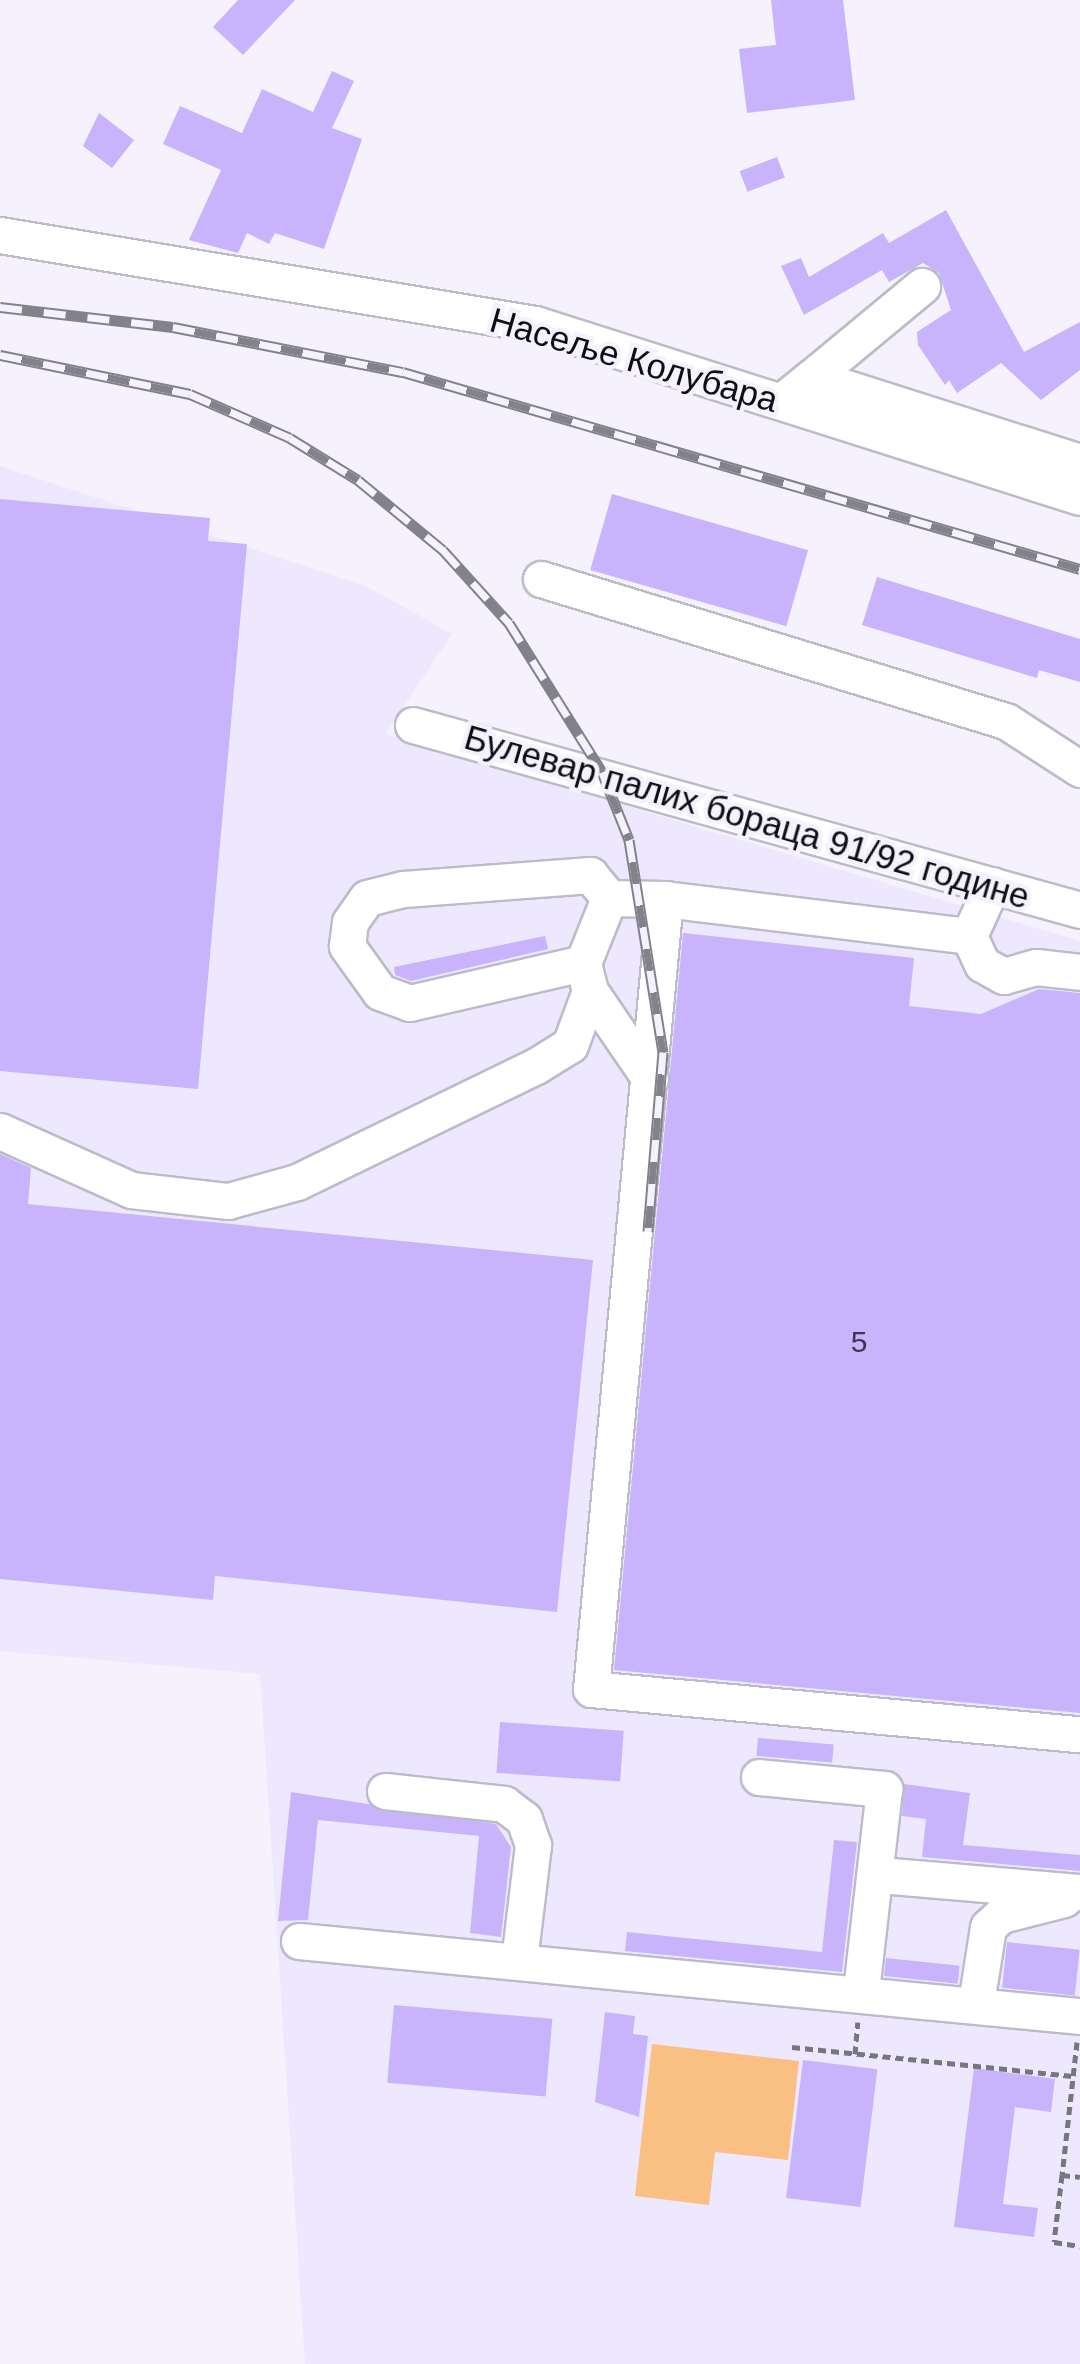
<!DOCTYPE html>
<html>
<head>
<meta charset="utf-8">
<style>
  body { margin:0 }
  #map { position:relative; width:1080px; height:2364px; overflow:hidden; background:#f5f2fe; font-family:Arial,sans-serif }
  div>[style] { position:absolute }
  .built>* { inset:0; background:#ede8fe }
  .green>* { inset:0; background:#fabf82 }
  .building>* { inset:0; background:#c8b3fd; transform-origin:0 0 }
  .path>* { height:5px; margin-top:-2.5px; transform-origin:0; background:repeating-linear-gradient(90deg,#77757d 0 8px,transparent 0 13px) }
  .roads { filter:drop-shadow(2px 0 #bebbc9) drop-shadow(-2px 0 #bebbc9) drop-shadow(0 2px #bebbc9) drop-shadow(0 -2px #bebbc9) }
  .minor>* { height:35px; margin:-17.5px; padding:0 17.5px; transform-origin:17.5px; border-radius:17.5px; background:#fff }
  .rail>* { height:11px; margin-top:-5.5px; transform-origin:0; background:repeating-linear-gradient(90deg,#f5f2fe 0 22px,#83818a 0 44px); box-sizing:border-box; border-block:2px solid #83818a }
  span { translate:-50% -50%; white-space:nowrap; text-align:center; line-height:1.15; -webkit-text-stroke:9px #f5f2fe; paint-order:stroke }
  .number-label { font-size:30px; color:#3c364d }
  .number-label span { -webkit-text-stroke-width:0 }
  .street-label { font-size:35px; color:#0e0d12 }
</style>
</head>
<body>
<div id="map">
  <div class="built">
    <i style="clip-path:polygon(0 466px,368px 587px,452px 634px,385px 734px,1080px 941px,1080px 2364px,305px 2364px,260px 1674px,0 1651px)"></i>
  </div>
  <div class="green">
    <i style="clip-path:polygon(652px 2044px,799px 2061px,788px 2160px,715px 2152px,709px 2205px,635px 2196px)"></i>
  </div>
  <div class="building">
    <i style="clip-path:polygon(238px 0,295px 0,243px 55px,213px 27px)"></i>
    <i style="clip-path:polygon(771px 0,843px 0,855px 100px,747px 113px,739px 49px,776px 45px)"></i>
    <i style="clip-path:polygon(332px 71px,354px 81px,332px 128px,362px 139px,324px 249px,275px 233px,269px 244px,247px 233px,238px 253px,189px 240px,221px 170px,163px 144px,180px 106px,242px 133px,262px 89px,313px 112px)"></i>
    <i style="clip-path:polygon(99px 113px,134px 140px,112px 168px,83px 146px)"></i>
    <i style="left:777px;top:157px;width:22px;height:40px;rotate:69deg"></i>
    <i style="clip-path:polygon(946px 210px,1024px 352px,1080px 322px,1080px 370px,1041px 400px,1001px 363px,957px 393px,949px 380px,945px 385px,918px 345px,917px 332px,951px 310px,939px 273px,923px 263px,889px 282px,882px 270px,804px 315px,781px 266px,801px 258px,809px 277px,883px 233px,889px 243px)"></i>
    <i style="left:612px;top:494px;width:204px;height:79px;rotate:16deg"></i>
    <i style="clip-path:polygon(0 499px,210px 518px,208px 541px,247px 544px,198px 1089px,0 1071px)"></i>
    <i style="clip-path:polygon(877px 577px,1080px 639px,1080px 682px,1039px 670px,1037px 678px,862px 625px)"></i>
    <i style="clip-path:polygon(683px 933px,914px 958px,909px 1006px,981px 1014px,1039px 989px,1080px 993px,1080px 1713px,614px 1670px)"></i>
    <i style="clip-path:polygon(545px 936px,548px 949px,411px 981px,395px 975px,394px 967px)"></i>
    <i style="clip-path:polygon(0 1154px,31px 1168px,28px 1204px,593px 1260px,557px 1612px,215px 1576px,213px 1600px,0 1579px)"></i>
    <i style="left:500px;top:1722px;width:124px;height:51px;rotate:4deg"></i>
    <i style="left:758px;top:1738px;width:76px;height:18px;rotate:5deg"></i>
    <i style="clip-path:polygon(904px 1784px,970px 1793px,963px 1845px,1080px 1855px,1080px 1871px,922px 1857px,926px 1819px,902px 1816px)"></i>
    <i style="clip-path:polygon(291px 1792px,496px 1824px,511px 1847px,501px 1937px,470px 1933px,479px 1836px,318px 1820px,308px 1920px,278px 1921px)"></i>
    <i style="clip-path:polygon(834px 1840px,857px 1842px,842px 1972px,625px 1951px,627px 1932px,822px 1952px)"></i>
    <i style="left:1007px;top:1942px;width:73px;height:46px;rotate:6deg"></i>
    <i style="left:886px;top:1958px;width:74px;height:18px;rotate:6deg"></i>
    <i style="left:394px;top:2005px;width:159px;height:78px;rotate:5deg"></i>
    <i style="clip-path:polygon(605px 2012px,635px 2016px,633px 2034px,648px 2036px,639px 2117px,595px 2102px)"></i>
    <i style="left:803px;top:2060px;width:75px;height:139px;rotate:7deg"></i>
    <i style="clip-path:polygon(974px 2068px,1055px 2079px,1051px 2112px,1015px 2107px,1003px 2204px,1038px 2208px,1034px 2237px,954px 2227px)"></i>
  </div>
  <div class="path">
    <i style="left:1077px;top:2042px;width:134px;rotate:96.4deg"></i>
    <i style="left:1062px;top:2175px;width:18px;rotate:6deg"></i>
    <i style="left:792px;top:2047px;width:282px;rotate:5.9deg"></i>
    <i style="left:855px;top:2054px;width:32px;rotate:-85deg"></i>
    <i style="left:1062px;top:2175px;width:67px;rotate:96.8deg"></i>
    <i style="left:1054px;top:2242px;width:26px;rotate:9deg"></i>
  </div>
  <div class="roads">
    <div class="minor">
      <i style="left:0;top:235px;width:542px;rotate:9.44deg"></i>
      <i style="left:535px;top:324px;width:572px;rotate:17.61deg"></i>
      <i style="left:812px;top:377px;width:143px;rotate:-39.6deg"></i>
      <i style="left:782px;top:401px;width:38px;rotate:-39deg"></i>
      <i style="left:812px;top:377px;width:281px;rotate:17.6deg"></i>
      <i style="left:541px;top:579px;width:486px;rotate:17deg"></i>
      <i style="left:1006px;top:721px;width:88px;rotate:33deg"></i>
      <i style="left:413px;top:725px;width:692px;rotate:15.5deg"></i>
      <i style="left:992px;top:885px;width:56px;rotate:114.3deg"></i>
      <i style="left:969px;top:936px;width:306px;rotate:-173.1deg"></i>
      <i style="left:665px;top:899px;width:793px;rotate:95.35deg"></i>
      <i style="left:591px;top:1689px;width:491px;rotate:5.3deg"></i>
      <i style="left:969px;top:936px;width:31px;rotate:65deg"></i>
      <i style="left:982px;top:964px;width:25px;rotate:29deg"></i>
      <i style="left:1004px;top:976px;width:33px;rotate:-16deg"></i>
      <i style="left:1036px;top:967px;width:44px;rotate:6.5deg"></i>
      <i style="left:583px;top:963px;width:178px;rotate:167deg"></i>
      <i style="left:410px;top:1003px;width:32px;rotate:-160deg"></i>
      <i style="left:380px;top:992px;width:57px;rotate:-125.7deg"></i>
      <i style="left:347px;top:946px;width:24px;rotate:-83deg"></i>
      <i style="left:350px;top:922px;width:29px;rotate:-55deg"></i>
      <i style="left:367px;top:898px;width:38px;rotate:-14deg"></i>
      <i style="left:404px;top:889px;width:187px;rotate:-4.3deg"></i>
      <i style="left:590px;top:875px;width:30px;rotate:50deg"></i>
      <i style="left:650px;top:1079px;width:107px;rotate:-124.3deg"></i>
      <i style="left:590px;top:991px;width:29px;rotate:-104deg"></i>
      <i style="left:583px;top:963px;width:70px;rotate:-68.2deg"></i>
      <i style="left:609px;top:898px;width:56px;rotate:1deg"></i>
      <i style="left:0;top:1131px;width:144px;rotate:24.2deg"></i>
      <i style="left:131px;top:1190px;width:98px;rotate:6.5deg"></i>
      <i style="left:228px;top:1201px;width:72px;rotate:-15.4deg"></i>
      <i style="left:297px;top:1182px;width:266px;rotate:-25.9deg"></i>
      <i style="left:536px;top:1066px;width:40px;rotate:-32deg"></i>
      <i style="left:570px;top:1045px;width:58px;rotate:-69.7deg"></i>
      <i style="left:759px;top:1777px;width:126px;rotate:5.5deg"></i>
      <i style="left:884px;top:1789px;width:203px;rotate:96.5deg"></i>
      <i style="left:385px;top:1791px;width:120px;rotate:6.2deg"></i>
      <i style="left:504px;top:1804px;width:25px;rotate:37deg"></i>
      <i style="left:524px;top:1819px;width:28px;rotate:71deg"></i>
      <i style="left:533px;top:1845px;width:117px;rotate:96.9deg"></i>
      <i style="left:880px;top:1875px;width:201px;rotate:4.9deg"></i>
      <i style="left:299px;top:1941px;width:785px;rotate:5.49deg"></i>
      <i style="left:976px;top:2003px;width:77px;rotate:-81deg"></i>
      <i style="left:988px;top:1927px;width:18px;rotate:-43deg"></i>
      <i style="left:1001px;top:1915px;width:65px;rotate:-14.3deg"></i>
    </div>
  </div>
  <div class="rail">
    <i style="left:0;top:307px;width:174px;rotate:6.6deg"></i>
    <i style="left:173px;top:327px;width:234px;rotate:11.1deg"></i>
    <i style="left:403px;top:372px;width:705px;rotate:16.22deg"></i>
    <i style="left:0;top:355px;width:194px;rotate:11.6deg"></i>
    <i style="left:190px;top:394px;width:109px;rotate:23.7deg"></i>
    <i style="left:290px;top:438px;width:80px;rotate:31.7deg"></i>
    <i style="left:358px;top:480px;width:110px;rotate:39.5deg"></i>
    <i style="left:443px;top:550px;width:98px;rotate:47.9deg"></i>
    <i style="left:509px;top:623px;width:176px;rotate:58deg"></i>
    <i style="left:602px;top:772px;width:73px;rotate:68.3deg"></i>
    <i style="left:629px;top:840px;width:215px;rotate:80.9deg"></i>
    <i style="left:663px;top:1052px;width:180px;rotate:94.8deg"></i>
  </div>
  <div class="number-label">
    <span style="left:859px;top:1342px">5</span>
  </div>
  <div class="street-label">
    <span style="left:634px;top:360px;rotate:16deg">Насеље Колубара</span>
    <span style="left:747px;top:817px;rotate:16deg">Булевар палих бораца 91/92 године</span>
  </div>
</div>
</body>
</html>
